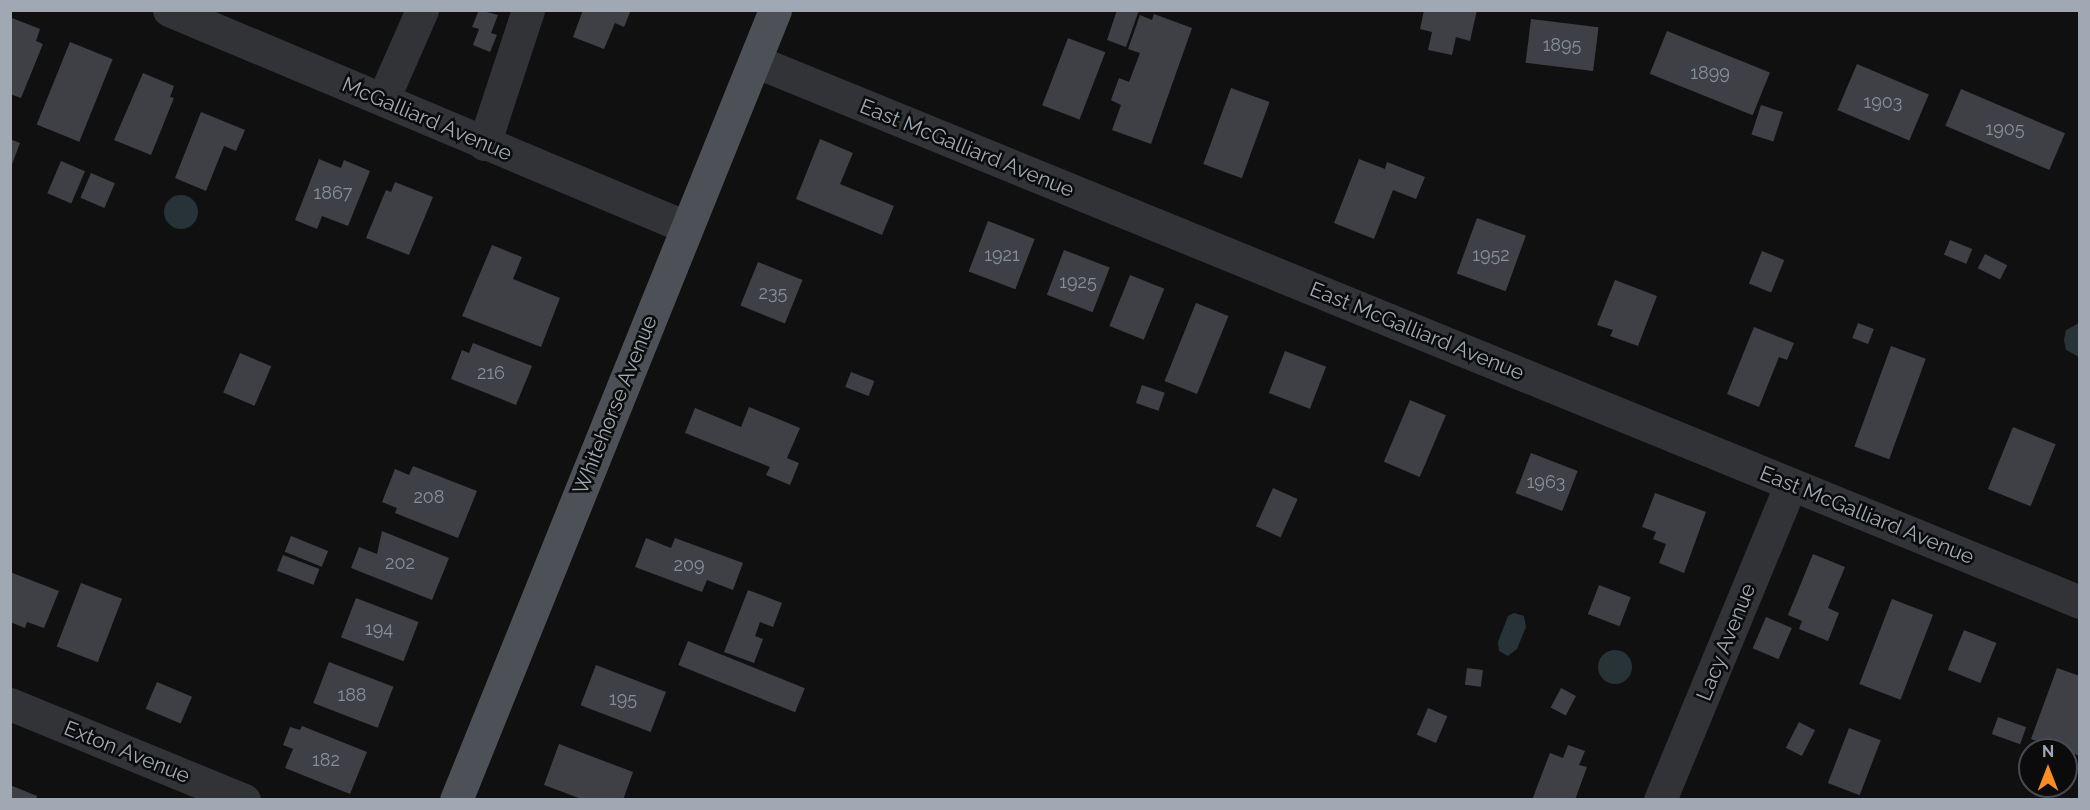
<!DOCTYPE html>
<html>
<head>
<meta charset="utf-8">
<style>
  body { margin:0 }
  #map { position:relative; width:2090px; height:810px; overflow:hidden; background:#101011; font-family:Raleway,sans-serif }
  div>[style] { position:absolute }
  .water>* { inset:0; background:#283337 }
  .round { border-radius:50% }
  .building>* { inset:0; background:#3e4045; transform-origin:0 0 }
  .minor>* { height:33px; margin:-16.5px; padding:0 16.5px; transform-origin:16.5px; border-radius:16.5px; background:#313337 }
  .major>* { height:33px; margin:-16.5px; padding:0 16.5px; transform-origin:16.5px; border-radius:16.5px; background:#4d5056 }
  span { translate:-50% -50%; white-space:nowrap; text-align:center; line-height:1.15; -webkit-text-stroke:5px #0b0b0c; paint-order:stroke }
  .number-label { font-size:18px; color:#888f98 }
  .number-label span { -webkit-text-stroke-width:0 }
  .street-label { font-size:21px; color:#a0a9b3 }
  .frame { position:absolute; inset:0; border:12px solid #a0a9b3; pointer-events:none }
  .north { position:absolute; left:2018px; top:738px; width:60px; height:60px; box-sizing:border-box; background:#0b0b0c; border:2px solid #474a4f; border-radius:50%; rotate:0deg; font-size:16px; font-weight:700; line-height:24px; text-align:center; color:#a0a9b3 }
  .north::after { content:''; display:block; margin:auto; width:21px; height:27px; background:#f88d21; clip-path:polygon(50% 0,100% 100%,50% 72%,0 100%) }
</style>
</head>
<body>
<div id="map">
  <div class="water">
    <i class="round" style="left:164px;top:195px;width:34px;height:34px"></i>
    <i style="clip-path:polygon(2079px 323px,2080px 324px,2079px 357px,2066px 350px,2064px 340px,2066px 330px)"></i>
    <i style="clip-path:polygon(1514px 613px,1524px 616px,1526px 627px,1517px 649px,1508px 656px,1499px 651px,1498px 642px,1508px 616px)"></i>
    <i class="round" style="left:1598px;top:650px;width:34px;height:34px"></i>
  </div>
  <div class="building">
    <i style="clip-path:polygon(479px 10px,498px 15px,491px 33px,497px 35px,490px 52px,473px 45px,479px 29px,472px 27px)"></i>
    <i style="clip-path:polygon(583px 10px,631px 10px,624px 27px,615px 23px,604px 49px,573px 37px)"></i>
    <i style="clip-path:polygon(1117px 10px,1139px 10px,1126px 47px,1107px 40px)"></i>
    <i style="clip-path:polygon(1424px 10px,1477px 10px,1470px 41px,1456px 37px,1452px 55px,1428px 50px,1432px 32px,1420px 29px)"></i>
    <i style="clip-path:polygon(1154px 14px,1192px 28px,1151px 144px,1112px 130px,1121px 105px,1111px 100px,1119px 78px,1129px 82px,1140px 53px,1128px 49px,1140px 15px,1152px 20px)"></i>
    <i style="clip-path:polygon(12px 18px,40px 29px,36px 41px,43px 44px,21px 98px,10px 94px)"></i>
    <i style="left:1531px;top:19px;width:68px;height:44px;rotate:7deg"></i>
    <i style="left:1667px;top:31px;width:111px;height:46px;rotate:22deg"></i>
    <i style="left:1068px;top:38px;width:40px;height:72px;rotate:21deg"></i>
    <i style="left:70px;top:42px;width:46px;height:89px;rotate:22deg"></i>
    <i style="left:1857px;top:64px;width:78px;height:50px;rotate:23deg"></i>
    <i style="clip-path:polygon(143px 73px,174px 86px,170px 97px,174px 98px,151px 155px,114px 140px)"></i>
    <i style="left:1231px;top:88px;width:41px;height:81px;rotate:20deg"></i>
    <i style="left:1961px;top:89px;width:113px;height:40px;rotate:23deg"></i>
    <i style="left:1761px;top:105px;width:23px;height:31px;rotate:18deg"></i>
    <i style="clip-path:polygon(201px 112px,245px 130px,236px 151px,224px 146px,206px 191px,175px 178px)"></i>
    <i style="clip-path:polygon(10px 139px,20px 143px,11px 167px,10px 167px)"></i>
    <i style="clip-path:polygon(820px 139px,853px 153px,840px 184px,894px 206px,882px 235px,796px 199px)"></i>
    <i style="clip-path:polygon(319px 159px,341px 168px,344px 160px,370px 171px,348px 226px,322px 216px,317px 229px,295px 220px)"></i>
    <i style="clip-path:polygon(1359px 159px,1385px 169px,1387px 162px,1425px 177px,1416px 199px,1393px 190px,1374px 239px,1334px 223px)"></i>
    <i style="left:61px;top:161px;width:26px;height:35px;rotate:23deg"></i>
    <i style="left:91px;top:173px;width:26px;height:27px;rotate:23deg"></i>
    <i style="clip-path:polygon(395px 182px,433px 197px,409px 255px,366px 238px,386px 190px,391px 192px)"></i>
    <i style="left:1477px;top:218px;width:52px;height:59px;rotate:20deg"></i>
    <i style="left:988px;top:221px;width:50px;height:54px;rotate:21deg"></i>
    <i style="left:1950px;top:240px;width:24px;height:16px;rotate:22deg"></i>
    <i style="clip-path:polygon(492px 245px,522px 257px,513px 279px,560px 298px,541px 347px,462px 316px)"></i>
    <i style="left:1064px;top:250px;width:49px;height:48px;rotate:21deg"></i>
    <i style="left:1762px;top:251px;width:24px;height:35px;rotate:22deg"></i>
    <i style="left:1985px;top:254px;width:25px;height:16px;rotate:27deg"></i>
    <i style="left:758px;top:262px;width:48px;height:47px;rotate:22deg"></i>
    <i style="left:1130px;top:275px;width:37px;height:55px;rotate:22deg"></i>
    <i style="clip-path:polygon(1615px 280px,1657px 296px,1638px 346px,1610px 336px,1613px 330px,1597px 325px)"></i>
    <i style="left:1196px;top:303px;width:35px;height:84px;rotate:22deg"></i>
    <i style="left:1858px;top:323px;width:17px;height:16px;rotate:21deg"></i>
    <i style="clip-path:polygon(1754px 327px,1794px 343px,1787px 360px,1779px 357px,1759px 407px,1727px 394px)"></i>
    <i style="clip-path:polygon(473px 343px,532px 366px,516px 405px,451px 379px,462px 350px,469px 353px)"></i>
    <i style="left:1891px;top:346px;width:37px;height:107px;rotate:20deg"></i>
    <i style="left:1285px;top:351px;width:44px;height:45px;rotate:21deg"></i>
    <i style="left:240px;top:353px;width:34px;height:43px;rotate:23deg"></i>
    <i style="left:851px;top:372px;width:25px;height:16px;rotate:21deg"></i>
    <i style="left:1142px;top:385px;width:24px;height:19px;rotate:19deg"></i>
    <i style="left:1410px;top:400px;width:39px;height:67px;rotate:23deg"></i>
    <i style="clip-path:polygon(749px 407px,800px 428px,787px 458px,799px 463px,790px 485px,766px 475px,770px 467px,685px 433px,695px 408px,741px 427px)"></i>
    <i style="left:2013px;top:427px;width:46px;height:67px;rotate:22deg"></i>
    <i style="left:1531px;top:453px;width:50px;height:43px;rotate:21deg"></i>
    <i style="clip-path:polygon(413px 466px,477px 491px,458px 538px,395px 513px,397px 508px,382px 502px,395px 469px,409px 475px)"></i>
    <i style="left:1273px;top:488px;width:27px;height:42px;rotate:24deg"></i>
    <i style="clip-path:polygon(1655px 493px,1706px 512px,1684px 573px,1659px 563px,1666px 544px,1653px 539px,1656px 532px,1642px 527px)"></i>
    <i style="clip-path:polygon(382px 531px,449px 558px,432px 600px,351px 568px,359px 547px,377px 554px)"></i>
    <i style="left:291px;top:536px;width:40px;height:17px;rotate:22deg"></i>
    <i style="clip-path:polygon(646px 538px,671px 548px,675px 538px,743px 563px,733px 590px,707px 580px,702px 592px,635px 567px)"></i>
    <i style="clip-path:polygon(1813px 554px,1845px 567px,1828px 608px,1839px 613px,1828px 641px,1799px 629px,1802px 621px,1788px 615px)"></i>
    <i style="left:283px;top:555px;width:39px;height:17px;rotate:21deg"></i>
    <i style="clip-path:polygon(10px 572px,59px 591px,44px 628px,27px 622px,25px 628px,10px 622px)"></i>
    <i style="left:81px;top:583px;width:44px;height:68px;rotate:21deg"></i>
    <i style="left:1599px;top:585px;width:34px;height:31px;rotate:21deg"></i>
    <i style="clip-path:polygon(748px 590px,782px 603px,773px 627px,760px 622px,755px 636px,763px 639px,754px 663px,724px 652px)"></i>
    <i style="left:356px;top:598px;width:67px;height:42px;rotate:21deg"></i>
    <i style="left:1892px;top:599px;width:44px;height:91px;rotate:21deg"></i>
    <i style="left:1766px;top:617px;width:28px;height:34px;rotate:23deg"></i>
    <i style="left:1964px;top:630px;width:35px;height:43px;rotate:22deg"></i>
    <i style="left:688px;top:641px;width:126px;height:26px;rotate:22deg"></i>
    <i style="left:329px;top:662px;width:69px;height:44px;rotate:21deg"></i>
    <i style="left:596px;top:665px;width:75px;height:43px;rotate:21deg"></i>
    <i style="left:1467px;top:668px;width:16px;height:17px;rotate:7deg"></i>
    <i style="clip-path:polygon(2057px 668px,2080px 676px,2080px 756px,2031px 739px)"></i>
    <i style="left:157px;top:682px;width:38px;height:29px;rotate:23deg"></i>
    <i style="left:1561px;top:688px;width:17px;height:22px;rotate:28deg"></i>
    <i style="left:1428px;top:708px;width:21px;height:29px;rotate:23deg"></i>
    <i style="left:1998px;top:717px;width:30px;height:18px;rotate:20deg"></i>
    <i style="left:1799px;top:722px;width:18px;height:29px;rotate:27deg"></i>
    <i style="clip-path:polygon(302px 726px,367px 752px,350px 794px,285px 768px,293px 749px,283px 745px,290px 727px,300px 730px)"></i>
    <i style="left:1849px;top:728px;width:34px;height:59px;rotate:21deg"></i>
    <i style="clip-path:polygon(559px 744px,633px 772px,623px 800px,584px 800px,544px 785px)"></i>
    <i style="clip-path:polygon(1568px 745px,1585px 751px,1579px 765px,1587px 767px,1575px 800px,1532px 800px,1550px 753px,1563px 758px)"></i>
    <i style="clip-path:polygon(10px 785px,37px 796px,36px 800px,10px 800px)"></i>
  </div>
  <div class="minor">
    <i style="left:169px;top:10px;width:561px;rotate:22.77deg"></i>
    <i style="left:755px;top:61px;width:1431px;rotate:22.21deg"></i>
    <i style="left:383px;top:99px;width:97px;rotate:-66.3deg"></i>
    <i style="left:484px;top:144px;width:141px;rotate:-71.8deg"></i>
    <i style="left:10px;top:704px;width:253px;rotate:22.3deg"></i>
    <i style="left:1660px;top:800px;width:342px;rotate:-67.5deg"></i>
  </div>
  <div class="major">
    <i style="left:456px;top:800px;width:852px;rotate:-68.01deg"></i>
  </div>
  <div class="number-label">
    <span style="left:1562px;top:45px">1895</span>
    <span style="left:1710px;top:73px">1899</span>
    <span style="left:1883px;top:102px">1903</span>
    <span style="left:2005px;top:129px">1905</span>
    <span style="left:333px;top:193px">1867</span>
    <span style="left:1002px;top:255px">1921</span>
    <span style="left:1491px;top:255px">1952</span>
    <span style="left:1078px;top:282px">1925</span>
    <span style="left:773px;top:293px">235</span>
    <span style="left:491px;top:373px">216</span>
    <span style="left:1546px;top:482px">1963</span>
    <span style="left:429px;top:497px">208</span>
    <span style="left:400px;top:563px">202</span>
    <span style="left:689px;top:565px">209</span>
    <span style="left:379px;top:629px">194</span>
    <span style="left:352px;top:695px">188</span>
    <span style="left:623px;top:699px">195</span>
    <span style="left:326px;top:760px">182</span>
  </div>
  <div class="street-label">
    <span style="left:427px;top:119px;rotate:23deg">McGalliard Avenue</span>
    <span style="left:967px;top:148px;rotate:22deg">East McGalliard Avenue</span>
    <span style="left:1417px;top:331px;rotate:22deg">East McGalliard Avenue</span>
    <span style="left:615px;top:405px;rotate:-68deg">Whitehorse Avenue</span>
    <span style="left:1867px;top:515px;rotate:22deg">East McGalliard Avenue</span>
    <span style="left:1726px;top:642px;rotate:-68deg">Lacy Avenue</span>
    <span style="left:127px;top:752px;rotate:22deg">Exton Avenue</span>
  </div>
  <div class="frame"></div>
  <div class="north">N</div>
</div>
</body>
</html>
